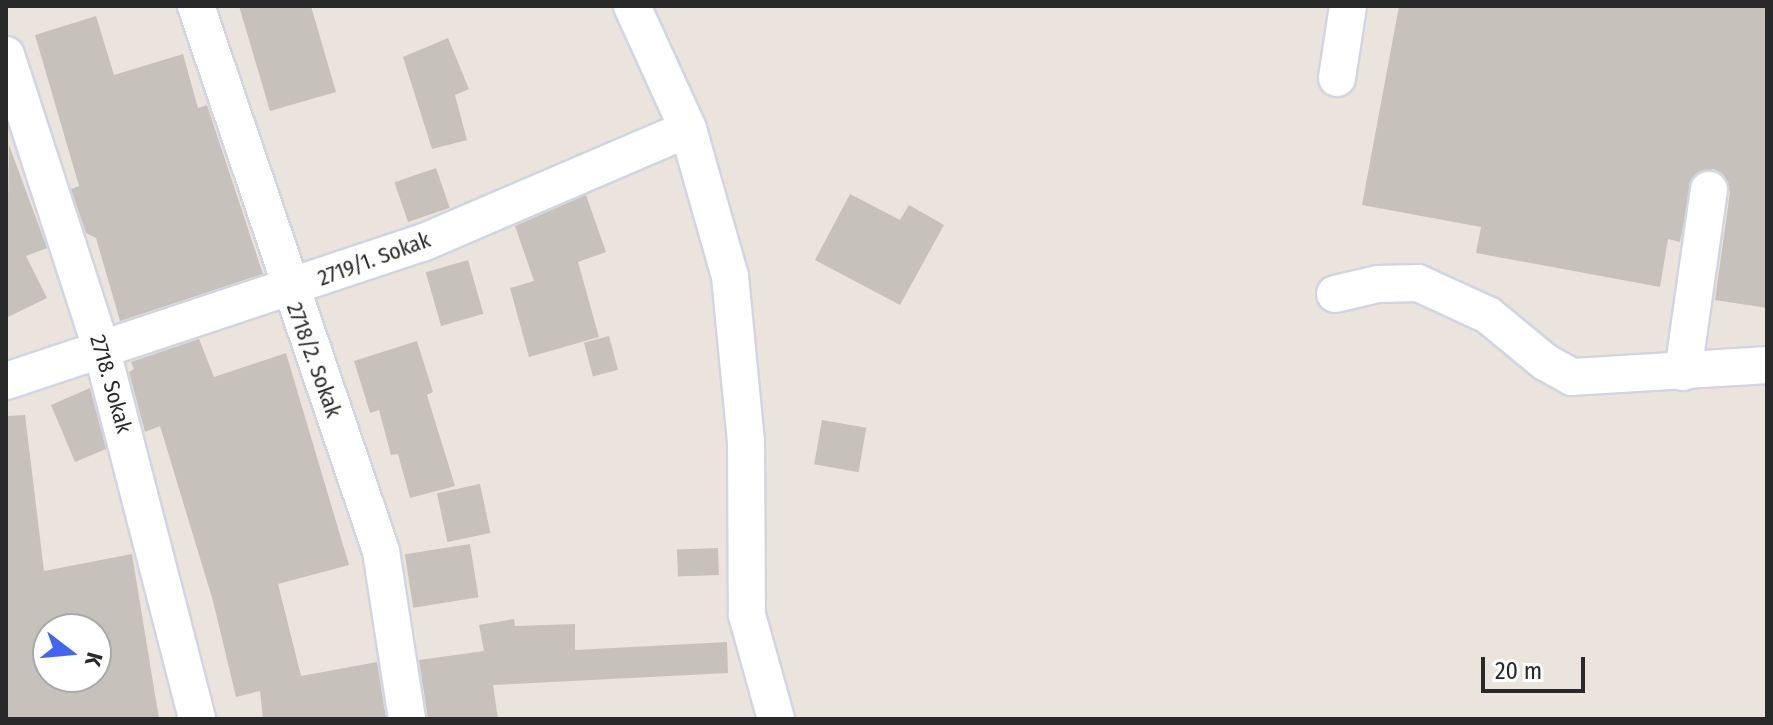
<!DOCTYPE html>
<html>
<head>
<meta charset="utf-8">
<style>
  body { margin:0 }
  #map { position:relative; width:1773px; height:725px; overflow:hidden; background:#ebe4dc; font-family:"Fira Sans Condensed",sans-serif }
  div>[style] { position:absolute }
  .building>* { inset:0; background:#c6c1bb; transform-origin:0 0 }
  .roads { filter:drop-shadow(2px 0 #d1d5e2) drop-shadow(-2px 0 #d1d5e2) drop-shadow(0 2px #d1d5e2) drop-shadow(0 -2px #d1d5e2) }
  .minor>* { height:36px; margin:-18px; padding:0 18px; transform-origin:18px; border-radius:18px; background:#fff }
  span { translate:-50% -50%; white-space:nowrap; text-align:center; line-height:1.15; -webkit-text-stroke:7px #fff; paint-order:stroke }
  .street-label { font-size:22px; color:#292929 }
  .frame { position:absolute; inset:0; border:8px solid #292929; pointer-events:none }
  .north { position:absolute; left:32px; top:613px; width:80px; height:80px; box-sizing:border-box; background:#fff; border:2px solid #a9a9a9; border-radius:50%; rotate:106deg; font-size:22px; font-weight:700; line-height:32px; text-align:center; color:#292929 }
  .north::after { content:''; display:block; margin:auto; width:28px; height:36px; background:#4266f2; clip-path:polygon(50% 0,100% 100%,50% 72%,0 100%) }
  .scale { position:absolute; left:1481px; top:657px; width:104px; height:36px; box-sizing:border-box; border:4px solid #292929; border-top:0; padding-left:10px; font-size:24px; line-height:28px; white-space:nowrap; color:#292929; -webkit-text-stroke:6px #fff; paint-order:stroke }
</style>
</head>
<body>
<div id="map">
  <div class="building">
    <i style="clip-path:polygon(239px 6px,311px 6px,336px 92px,270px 111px)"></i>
    <i style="clip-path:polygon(1399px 6px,1767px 6px,1767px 308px,1715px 300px,1730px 192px,1723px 174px,1713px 169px,1692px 178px,1680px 242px,1668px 239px,1660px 287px,1476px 253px,1481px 227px,1362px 205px)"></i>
    <i style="clip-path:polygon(96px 16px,114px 75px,183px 54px,198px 108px,207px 105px,263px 274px,120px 321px,96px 238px,86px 233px,71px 189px,79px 186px,35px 35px)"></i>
    <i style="clip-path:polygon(448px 38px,469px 89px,455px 95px,467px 140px,432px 149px,403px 57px)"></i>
    <i style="clip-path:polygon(9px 145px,47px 248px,26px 256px,47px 298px,6px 318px)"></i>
    <i style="left:436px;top:168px;width:42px;height:44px;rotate:71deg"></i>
    <i style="clip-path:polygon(850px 194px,900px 220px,909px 205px,944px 225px,900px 305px,815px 260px)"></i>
    <i style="clip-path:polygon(586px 195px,606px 252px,578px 262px,599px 337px,529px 357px,510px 288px,534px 281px,515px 226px)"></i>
    <i style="left:468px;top:260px;width:56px;height:44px;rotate:74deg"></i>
    <i style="left:609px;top:336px;width:35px;height:26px;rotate:75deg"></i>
    <i style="clip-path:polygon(199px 339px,214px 377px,286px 353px,349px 565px,278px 584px,301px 676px,377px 662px,386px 719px,263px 719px,260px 691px,236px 697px,213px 601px,160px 426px,145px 432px,129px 372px,134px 369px,131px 362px)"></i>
    <i style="clip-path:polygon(417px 341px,433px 392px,427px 395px,455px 486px,410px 498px,398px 454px,391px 455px,379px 410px,370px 413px,354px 361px)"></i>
    <i style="clip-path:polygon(90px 388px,106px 449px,75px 462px,51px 405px)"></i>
    <i style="clip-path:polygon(evenodd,25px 415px,44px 571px,132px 554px,159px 719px,6px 719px,6px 416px,25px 415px,48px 629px,96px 629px,96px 677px,48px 677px,48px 629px)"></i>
    <i style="left:822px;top:420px;width:45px;height:45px;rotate:10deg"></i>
    <i style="left:480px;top:484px;width:50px;height:44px;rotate:78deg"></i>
    <i style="left:470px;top:544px;width:54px;height:66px;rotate:81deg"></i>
    <i style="left:718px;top:548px;width:27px;height:41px;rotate:88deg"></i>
    <i style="clip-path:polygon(514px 619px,515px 626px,575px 624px,575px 650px,727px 642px,728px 673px,493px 685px,498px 719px,428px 719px,419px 660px,484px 651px,479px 625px)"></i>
  </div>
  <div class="roads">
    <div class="minor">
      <i style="left:196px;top:6px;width:576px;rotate:71.25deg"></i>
      <i style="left:381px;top:551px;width:170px;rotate:81.2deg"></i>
      <i style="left:632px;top:6px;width:135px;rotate:65.5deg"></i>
      <i style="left:688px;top:129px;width:153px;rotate:74.1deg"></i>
      <i style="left:730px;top:276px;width:166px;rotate:84.5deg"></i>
      <i style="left:746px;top:441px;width:174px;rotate:89.7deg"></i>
      <i style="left:747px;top:615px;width:108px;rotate:74.4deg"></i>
      <i style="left:6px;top:55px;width:311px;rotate:72deg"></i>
      <i style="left:102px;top:351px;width:380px;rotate:75.5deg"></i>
      <i style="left:1337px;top:78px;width:73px;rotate:-81.3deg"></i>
      <i style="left:1335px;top:294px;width:44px;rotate:-13.1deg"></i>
      <i style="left:1378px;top:284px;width:40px;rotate:-1.4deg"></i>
      <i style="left:1418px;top:283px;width:77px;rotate:24.6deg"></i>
      <i style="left:1488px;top:315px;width:74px;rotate:39.5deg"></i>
      <i style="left:1545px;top:362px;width:31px;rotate:29deg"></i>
      <i style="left:1572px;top:377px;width:195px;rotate:-3.5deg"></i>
      <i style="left:1683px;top:372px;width:184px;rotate:-81.9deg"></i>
      <i style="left:6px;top:381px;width:438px;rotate:-18.4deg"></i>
      <i style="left:422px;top:243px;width:289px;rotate:-23.2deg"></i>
    </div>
  </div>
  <div class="street-label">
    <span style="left:374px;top:259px;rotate:-20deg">2719/1. Sokak</span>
    <span style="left:314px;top:360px;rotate:70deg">2718/2. Sokak</span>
    <span style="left:111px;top:384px;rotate:74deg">2718. Sokak</span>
  </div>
  <div class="frame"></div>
  <div class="north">K</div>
  <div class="scale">20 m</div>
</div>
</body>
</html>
